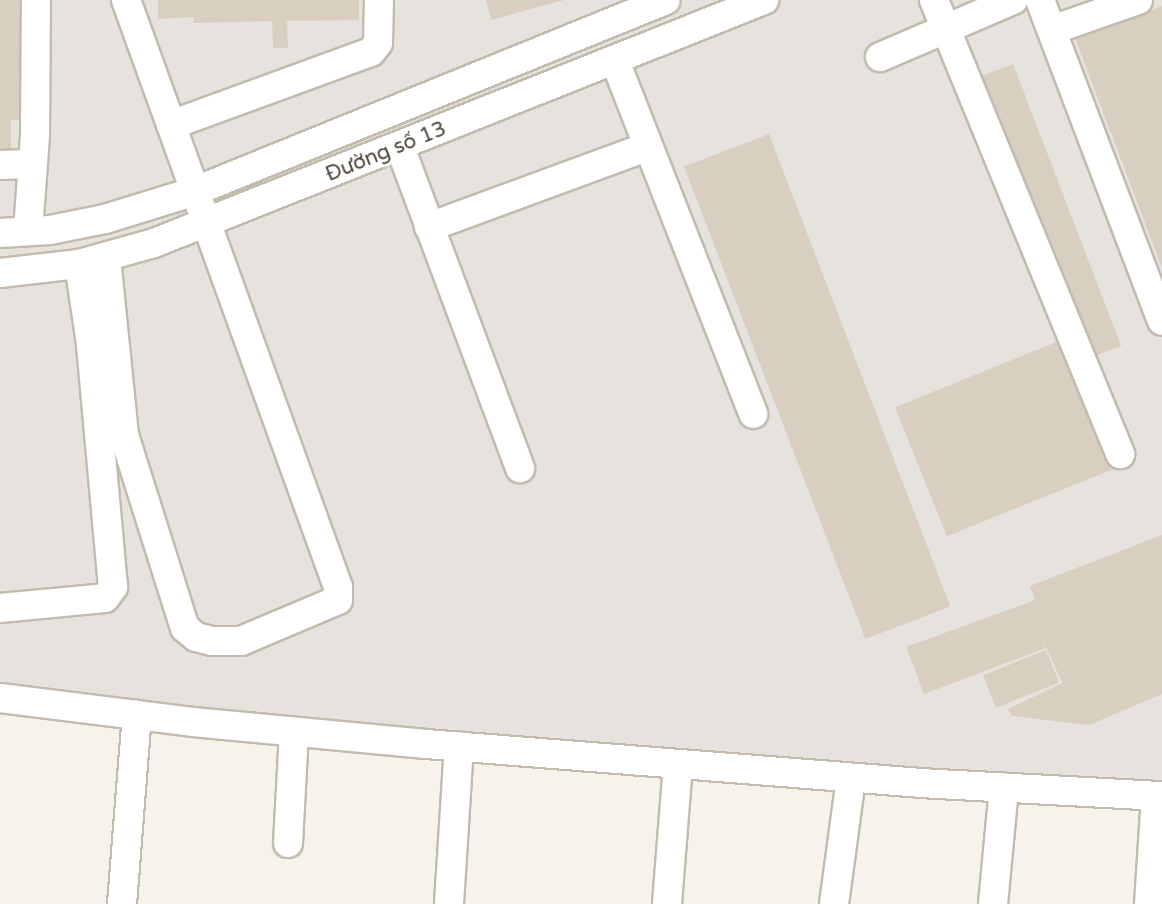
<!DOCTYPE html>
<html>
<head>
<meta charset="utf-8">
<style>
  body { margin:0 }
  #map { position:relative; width:1162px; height:904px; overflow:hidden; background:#f6f3ec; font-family:"Varela Round",sans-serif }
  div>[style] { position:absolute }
  .industrial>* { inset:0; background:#e6e2dd }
  .building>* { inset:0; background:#d8cfc1; transform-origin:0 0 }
  .roads { filter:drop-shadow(2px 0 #c2bbae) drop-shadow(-2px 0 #c2bbae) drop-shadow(0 2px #c2bbae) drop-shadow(0 -2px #c2bbae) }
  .minor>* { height:28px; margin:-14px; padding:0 14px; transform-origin:14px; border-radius:14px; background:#fff }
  span { translate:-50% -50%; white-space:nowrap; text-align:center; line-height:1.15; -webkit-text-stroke:6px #fff; paint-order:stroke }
  .street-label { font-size:21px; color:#4b4439 }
</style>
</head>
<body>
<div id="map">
  <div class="industrial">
    <i style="clip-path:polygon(0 0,1162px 0,1162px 789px,920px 776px,0 691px)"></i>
  </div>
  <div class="building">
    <i style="clip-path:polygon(0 0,30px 0,28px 120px,11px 120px,11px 151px,0 151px)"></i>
    <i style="clip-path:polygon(158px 0,359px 0,359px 20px,287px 21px,288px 48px,273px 48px,272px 21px,193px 23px,194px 17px,158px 19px)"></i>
    <i style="clip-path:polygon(486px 0,564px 0,491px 20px)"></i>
    <i style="clip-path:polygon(1162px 6px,1162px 268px,1075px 38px)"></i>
    <i style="left:1013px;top:64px;width:302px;height:37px;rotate:69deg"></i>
    <i style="left:769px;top:134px;width:506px;height:91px;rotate:69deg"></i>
    <i style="left:1059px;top:341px;width:139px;height:177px;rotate:68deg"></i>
    <i style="clip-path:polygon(1162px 535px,1162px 694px,1089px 725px,1012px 716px,1008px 709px,1062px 683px,1039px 630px,1046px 648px,924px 694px,906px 647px,1035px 600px,1030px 586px)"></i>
    <i style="left:1046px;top:650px;width:35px;height:68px;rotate:68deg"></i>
  </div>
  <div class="roads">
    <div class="minor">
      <i style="left:934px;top:0;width:491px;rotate:67.7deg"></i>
      <i style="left:1040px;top:0;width:343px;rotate:69.2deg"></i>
      <i style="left:1052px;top:30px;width:91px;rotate:-19.2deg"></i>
      <i style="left:880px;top:57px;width:145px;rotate:-23.2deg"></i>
      <i style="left:615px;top:61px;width:379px;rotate:68.6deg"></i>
      <i style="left:171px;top:125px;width:213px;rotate:-20.1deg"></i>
      <i style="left:371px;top:52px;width:11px;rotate:-52deg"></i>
      <i style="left:378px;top:43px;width:43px;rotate:-88.7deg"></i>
      <i style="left:400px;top:147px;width:343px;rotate:69.5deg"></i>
      <i style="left:0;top:165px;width:30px;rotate:-2deg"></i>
      <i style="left:429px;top:227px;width:232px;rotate:-20.2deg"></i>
      <i style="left:28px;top:231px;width:95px;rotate:-85.8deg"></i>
      <i style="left:35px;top:136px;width:136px;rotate:-89.6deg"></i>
      <i style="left:0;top:233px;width:50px;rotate:-3.4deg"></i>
      <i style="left:50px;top:230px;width:56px;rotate:-11.3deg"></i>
      <i style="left:105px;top:219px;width:92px;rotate:-17.1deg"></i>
      <i style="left:193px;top:192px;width:510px;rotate:-22.09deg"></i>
      <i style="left:106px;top:258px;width:178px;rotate:84.2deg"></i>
      <i style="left:124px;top:435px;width:202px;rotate:72.5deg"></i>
      <i style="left:185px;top:628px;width:14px;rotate:39deg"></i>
      <i style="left:196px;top:637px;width:16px;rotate:14deg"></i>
      <i style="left:212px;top:641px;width:29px"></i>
      <i style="left:241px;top:641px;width:105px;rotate:-22.9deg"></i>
      <i style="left:338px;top:600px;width:13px;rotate:-90deg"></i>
      <i style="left:338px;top:587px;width:624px;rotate:-109.86deg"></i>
      <i style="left:0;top:273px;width:80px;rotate:-6.5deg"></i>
      <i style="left:79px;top:264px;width:78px;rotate:-15.6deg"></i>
      <i style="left:154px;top:243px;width:657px;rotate:-21.72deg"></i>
      <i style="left:0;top:608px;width:105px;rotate:-5.4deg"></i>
      <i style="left:105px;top:598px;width:14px;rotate:-54deg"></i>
      <i style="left:113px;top:587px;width:244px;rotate:-95.2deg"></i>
      <i style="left:91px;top:344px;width:81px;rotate:-98.5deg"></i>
      <i style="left:0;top:698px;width:194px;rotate:7.1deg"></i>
      <i style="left:193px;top:722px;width:234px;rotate:5.4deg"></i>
      <i style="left:426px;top:744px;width:496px;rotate:4.5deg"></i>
      <i style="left:920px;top:783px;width:242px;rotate:3.1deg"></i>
      <i style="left:288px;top:843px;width:111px;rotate:-86.9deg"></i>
      <i style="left:122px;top:904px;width:190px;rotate:-85.5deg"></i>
      <i style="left:449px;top:904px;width:158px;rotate:-86.4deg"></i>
      <i style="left:667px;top:904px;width:140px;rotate:-85.5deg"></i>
      <i style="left:834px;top:904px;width:127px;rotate:-82.3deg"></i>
      <i style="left:993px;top:904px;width:117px;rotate:-84.6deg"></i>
      <i style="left:1149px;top:904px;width:108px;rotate:-86.3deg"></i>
    </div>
  </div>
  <div class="street-label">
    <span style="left:386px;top:152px;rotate:-22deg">Đường số 13</span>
  </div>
</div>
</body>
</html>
